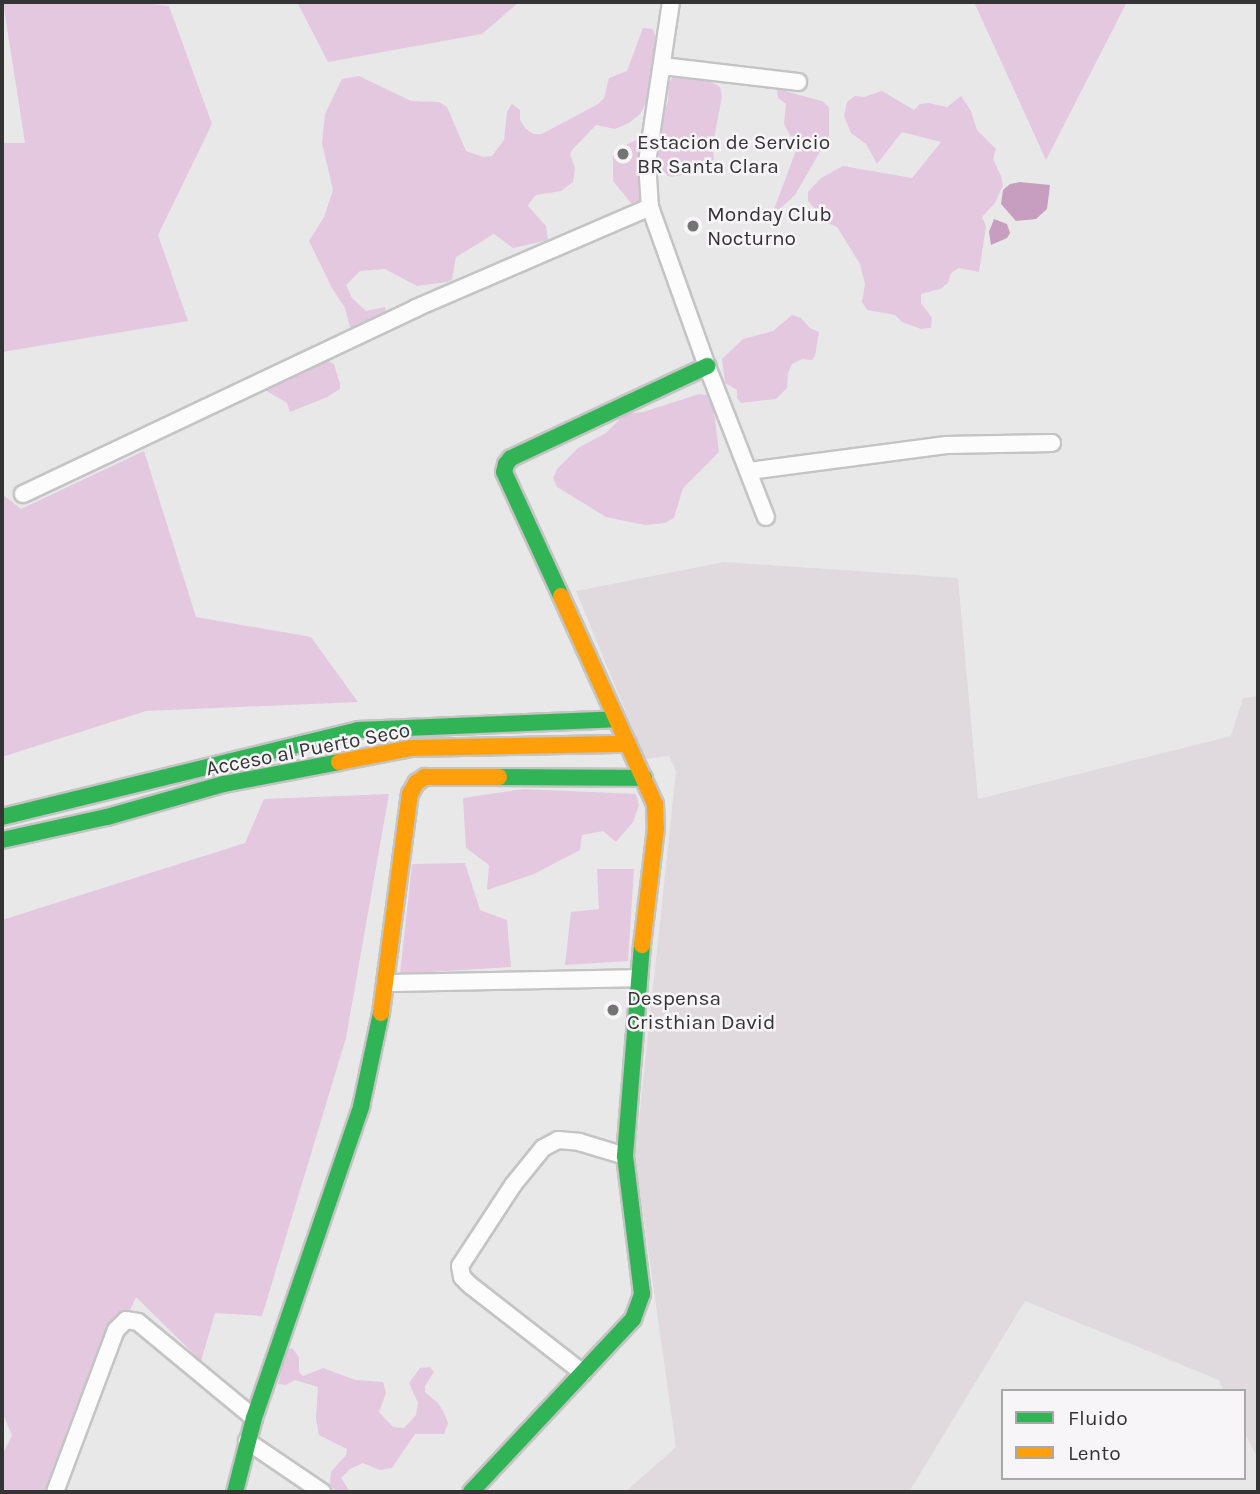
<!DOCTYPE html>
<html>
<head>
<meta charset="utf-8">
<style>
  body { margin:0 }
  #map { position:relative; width:1260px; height:1494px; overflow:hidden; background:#e9e8e9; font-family:Karla,sans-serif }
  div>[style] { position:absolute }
  .built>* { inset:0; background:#e0dade }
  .green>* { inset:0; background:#e4c8df }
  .water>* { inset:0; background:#c79ec0 }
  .roads { filter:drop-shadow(2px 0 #c5c4c5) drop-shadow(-2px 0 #c5c4c5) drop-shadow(0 2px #c5c4c5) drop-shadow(0 -2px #c5c4c5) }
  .street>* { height:16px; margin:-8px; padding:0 8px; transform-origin:8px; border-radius:8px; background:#fcfcfc }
  .fast>* { height:16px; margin:-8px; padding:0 8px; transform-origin:8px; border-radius:8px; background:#30b455 }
  .slow>* { height:16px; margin:-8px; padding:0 8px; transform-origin:8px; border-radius:8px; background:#ff9f0a }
  .dots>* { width:19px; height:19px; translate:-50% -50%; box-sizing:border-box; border:4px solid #f7f5f7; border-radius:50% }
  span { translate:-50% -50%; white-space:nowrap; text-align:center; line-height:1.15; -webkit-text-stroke:5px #f7f5f7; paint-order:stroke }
  .poi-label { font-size:21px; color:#353435 }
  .left { translate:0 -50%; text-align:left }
  .street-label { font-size:21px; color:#353435 }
  .frame { position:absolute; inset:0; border:4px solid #353435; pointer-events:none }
  .legend { position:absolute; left:1001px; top:1389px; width:245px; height:91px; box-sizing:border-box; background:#f7f5f7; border:2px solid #a9a8a9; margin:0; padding:9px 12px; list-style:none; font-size:21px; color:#353435 }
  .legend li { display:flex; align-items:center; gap:14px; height:35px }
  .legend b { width:35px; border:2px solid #a9a8a9 }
</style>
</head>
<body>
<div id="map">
  <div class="built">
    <i style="clip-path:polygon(724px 562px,958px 578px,978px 799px,1231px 736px,1243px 698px,1258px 696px,1258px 1459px,1244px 1431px,1244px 1391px,1224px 1391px,1219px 1380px,1025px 1301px,909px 1492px,625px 1492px,676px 1447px,635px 1157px,676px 771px,669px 756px,645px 759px,576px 591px)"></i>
  </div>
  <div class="green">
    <i style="clip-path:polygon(3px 2px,137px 2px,169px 6px,212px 124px,158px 235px,188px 321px,2px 352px,2px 143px,25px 143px)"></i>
    <i style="clip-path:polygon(297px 2px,519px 2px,482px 34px,328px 62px)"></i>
    <i style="clip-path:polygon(974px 2px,1127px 2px,1046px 160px)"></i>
    <i style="clip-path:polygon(643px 28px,653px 29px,656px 38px,649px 98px,640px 114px,629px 123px,615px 129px,596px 125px,572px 150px,570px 154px,575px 168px,573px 182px,561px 191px,536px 195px,530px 202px,528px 206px,546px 226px,548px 240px,513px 248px,494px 234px,456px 257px,452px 280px,447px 282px,417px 286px,385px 269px,360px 271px,346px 285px,352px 298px,366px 311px,385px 307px,387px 316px,374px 324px,350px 327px,345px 308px,332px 288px,309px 241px,324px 217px,333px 190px,322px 143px,323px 133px,325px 114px,342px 79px,359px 76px,411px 101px,439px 102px,447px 107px,466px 151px,483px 157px,492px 156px,504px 140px,507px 112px,512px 104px,520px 110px,520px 120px,525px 128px,533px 134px,542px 134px,598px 104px,604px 98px,609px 78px,627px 71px)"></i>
    <i style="clip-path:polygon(673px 76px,702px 77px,720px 87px,722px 96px,713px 144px,714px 165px,711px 169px,672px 177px,663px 174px,656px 145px,661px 119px,668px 102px,669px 83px)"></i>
    <i style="clip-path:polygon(777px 89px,822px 101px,829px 107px,829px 136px,795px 195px,771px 217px,797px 148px,784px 124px,786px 104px,778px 98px)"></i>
    <i style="clip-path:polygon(882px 91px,914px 110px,920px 104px,929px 103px,947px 107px,961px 96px,971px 111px,977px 130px,996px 149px,993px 159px,1001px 176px,1003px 185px,995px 203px,982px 217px,986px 226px,979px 272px,959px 268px,951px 273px,948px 283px,940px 289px,921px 294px,921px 303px,932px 318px,931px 328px,921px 329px,902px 322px,895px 315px,867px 310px,862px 302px,865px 284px,860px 264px,837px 227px,828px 223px,808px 201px,808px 192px,821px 178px,843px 166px,912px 178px,941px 142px,902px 132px,877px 164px,866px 144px,851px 133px,844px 116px,847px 102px,855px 96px,864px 97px)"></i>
    <i style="clip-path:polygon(643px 137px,644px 203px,635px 208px,613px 181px,613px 157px,617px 149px)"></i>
    <i style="clip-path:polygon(792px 315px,801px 318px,810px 328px,819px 332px,815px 356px,812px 360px,802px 359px,792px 364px,788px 373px,787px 388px,776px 399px,741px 403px,737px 398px,737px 390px,725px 383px,722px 359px,743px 339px,773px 331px)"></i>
    <i style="clip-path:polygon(326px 360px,334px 364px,340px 384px,340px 389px,327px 397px,290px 412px,287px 403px,265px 390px,265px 385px)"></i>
    <i style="clip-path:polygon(699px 394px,709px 395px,713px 404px,719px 452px,683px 488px,674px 518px,665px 523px,645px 525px,606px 517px,557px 487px,553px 478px,557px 469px,578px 448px,606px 433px,625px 414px,643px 412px)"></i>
    <i style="clip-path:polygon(144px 451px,196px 617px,311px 637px,358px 702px,146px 711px,2px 757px,2px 494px,21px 509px)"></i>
    <i style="clip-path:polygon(523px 789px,636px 794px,639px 805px,633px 822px,616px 842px,603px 831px,582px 835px,580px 850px,534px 874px,487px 890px,489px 865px,466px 848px,463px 798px)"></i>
    <i style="clip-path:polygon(389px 794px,346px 1038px,262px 1316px,215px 1313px,201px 1361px,136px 1297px,48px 1492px,2px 1492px,2px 1455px,12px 1436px,2px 1411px,2px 920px,245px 843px,264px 799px)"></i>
    <i style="clip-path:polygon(465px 863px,480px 910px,507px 920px,511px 967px,400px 974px,412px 864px)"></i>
    <i style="clip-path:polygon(597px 869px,634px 869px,628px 961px,565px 965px,571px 912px,599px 909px)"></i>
    <i style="clip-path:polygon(292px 1348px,299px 1357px,299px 1372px,303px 1376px,323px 1368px,355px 1380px,383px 1382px,386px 1393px,379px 1412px,393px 1427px,404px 1428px,416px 1415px,418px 1403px,409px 1383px,420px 1368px,430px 1367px,434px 1372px,425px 1386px,425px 1392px,438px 1403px,444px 1413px,448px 1423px,444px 1434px,415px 1434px,392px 1468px,380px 1470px,363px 1463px,350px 1469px,341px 1478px,350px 1492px,336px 1492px,330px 1484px,331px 1472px,346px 1455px,347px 1449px,319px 1435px,316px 1418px,318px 1387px,295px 1380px,286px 1385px,278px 1384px,286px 1351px)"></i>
  </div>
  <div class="water">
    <i style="clip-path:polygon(1020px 182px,1050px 185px,1047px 209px,1036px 219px,1016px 221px,1001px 204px,1003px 190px,1010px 184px)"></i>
    <i style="clip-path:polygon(994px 219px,1007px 224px,1010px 233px,1007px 238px,991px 245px,989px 232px)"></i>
  </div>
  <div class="roads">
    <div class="street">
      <i style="left:671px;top:2px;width:162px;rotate:98.5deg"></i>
      <i style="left:647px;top:162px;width:45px;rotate:86.2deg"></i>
      <i style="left:650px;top:207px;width:169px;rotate:70.3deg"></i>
      <i style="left:707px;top:366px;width:162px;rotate:68.7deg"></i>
      <i style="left:662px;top:66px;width:137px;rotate:6.7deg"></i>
      <i style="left:749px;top:471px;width:199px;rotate:-7.5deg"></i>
      <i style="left:946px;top:445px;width:106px;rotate:-1.1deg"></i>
      <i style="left:23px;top:494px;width:435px;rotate:-25.3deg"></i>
      <i style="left:416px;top:308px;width:255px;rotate:-23.3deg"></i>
      <i style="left:387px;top:983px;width:251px;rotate:-1.1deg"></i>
      <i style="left:583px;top:1373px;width:143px;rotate:-142.1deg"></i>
      <i style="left:470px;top:1285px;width:11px;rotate:-135deg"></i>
      <i style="left:462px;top:1277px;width:11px;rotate:-100deg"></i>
      <i style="left:460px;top:1266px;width:97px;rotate:-56.8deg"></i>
      <i style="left:513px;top:1185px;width:48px;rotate:-51deg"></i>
      <i style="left:543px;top:1148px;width:17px;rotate:-28deg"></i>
      <i style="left:558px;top:1140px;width:21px;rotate:5deg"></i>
      <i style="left:579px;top:1142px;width:48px;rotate:16.9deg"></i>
      <i style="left:247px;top:1441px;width:91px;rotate:34.2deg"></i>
      <i style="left:55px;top:1492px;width:173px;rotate:-69.4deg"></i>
      <i style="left:116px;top:1330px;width:14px;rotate:-45deg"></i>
      <i style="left:126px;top:1320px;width:12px;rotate:9deg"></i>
      <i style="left:138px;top:1322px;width:151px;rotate:39.6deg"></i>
    </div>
    <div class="fast">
      <i style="left:561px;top:596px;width:136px;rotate:-114.7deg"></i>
      <i style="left:504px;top:472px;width:8px;rotate:-76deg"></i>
      <i style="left:506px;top:464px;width:8px;rotate:-50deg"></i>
      <i style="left:511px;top:458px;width:217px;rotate:-25.1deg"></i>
      <i style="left:499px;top:777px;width:145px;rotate:0.4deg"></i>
      <i style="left:2px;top:817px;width:366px;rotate:-13.7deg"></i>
      <i style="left:358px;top:730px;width:258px;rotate:-2.4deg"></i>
      <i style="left:2px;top:840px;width:107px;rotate:-12.4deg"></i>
      <i style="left:107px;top:817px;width:122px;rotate:-15.8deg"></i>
      <i style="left:224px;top:784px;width:117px;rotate:-10.8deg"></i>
      <i style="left:235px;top:1492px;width:76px;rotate:-75.6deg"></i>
      <i style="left:254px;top:1418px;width:329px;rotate:-71deg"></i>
      <i style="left:361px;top:1107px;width:96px;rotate:-78deg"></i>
      <i style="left:471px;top:1492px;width:237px;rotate:-46.9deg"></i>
      <i style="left:633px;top:1319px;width:27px;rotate:-70deg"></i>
      <i style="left:642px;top:1294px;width:139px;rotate:-97deg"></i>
      <i style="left:625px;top:1156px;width:212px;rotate:-85.4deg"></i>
    </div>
    <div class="slow">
      <i style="left:561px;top:596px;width:228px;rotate:65.7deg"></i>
      <i style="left:655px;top:804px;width:24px;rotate:88deg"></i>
      <i style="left:656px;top:828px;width:118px;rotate:96.8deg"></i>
      <i style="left:339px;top:762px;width:73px;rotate:-11deg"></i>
      <i style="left:411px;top:748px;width:217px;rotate:-1.1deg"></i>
      <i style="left:381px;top:1013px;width:221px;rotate:-82.5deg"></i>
      <i style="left:410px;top:794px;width:13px;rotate:-61deg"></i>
      <i style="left:416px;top:783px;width:11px;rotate:-34deg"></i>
      <i style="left:425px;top:777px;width:74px"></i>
    </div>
  </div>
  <div class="dots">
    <i style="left:623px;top:154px;background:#747374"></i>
    <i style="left:693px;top:226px;background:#747374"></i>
    <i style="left:613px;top:1010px;background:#747374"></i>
  </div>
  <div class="poi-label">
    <span class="left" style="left:637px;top:154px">Estacion de Servicio<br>BR Santa Clara</span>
    <span class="left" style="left:707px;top:226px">Monday Club<br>Nocturno</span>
    <span class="left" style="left:627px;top:1010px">Despensa<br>Cristhian David</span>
  </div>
  <div class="street-label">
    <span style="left:308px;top:749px;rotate:-11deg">Acceso al Puerto Seco</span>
  </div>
  <div class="frame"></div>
  <ul class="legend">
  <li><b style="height:9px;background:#30b455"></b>Fluido</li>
  <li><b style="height:9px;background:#ff9f0a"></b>Lento</li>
  </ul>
</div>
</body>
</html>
